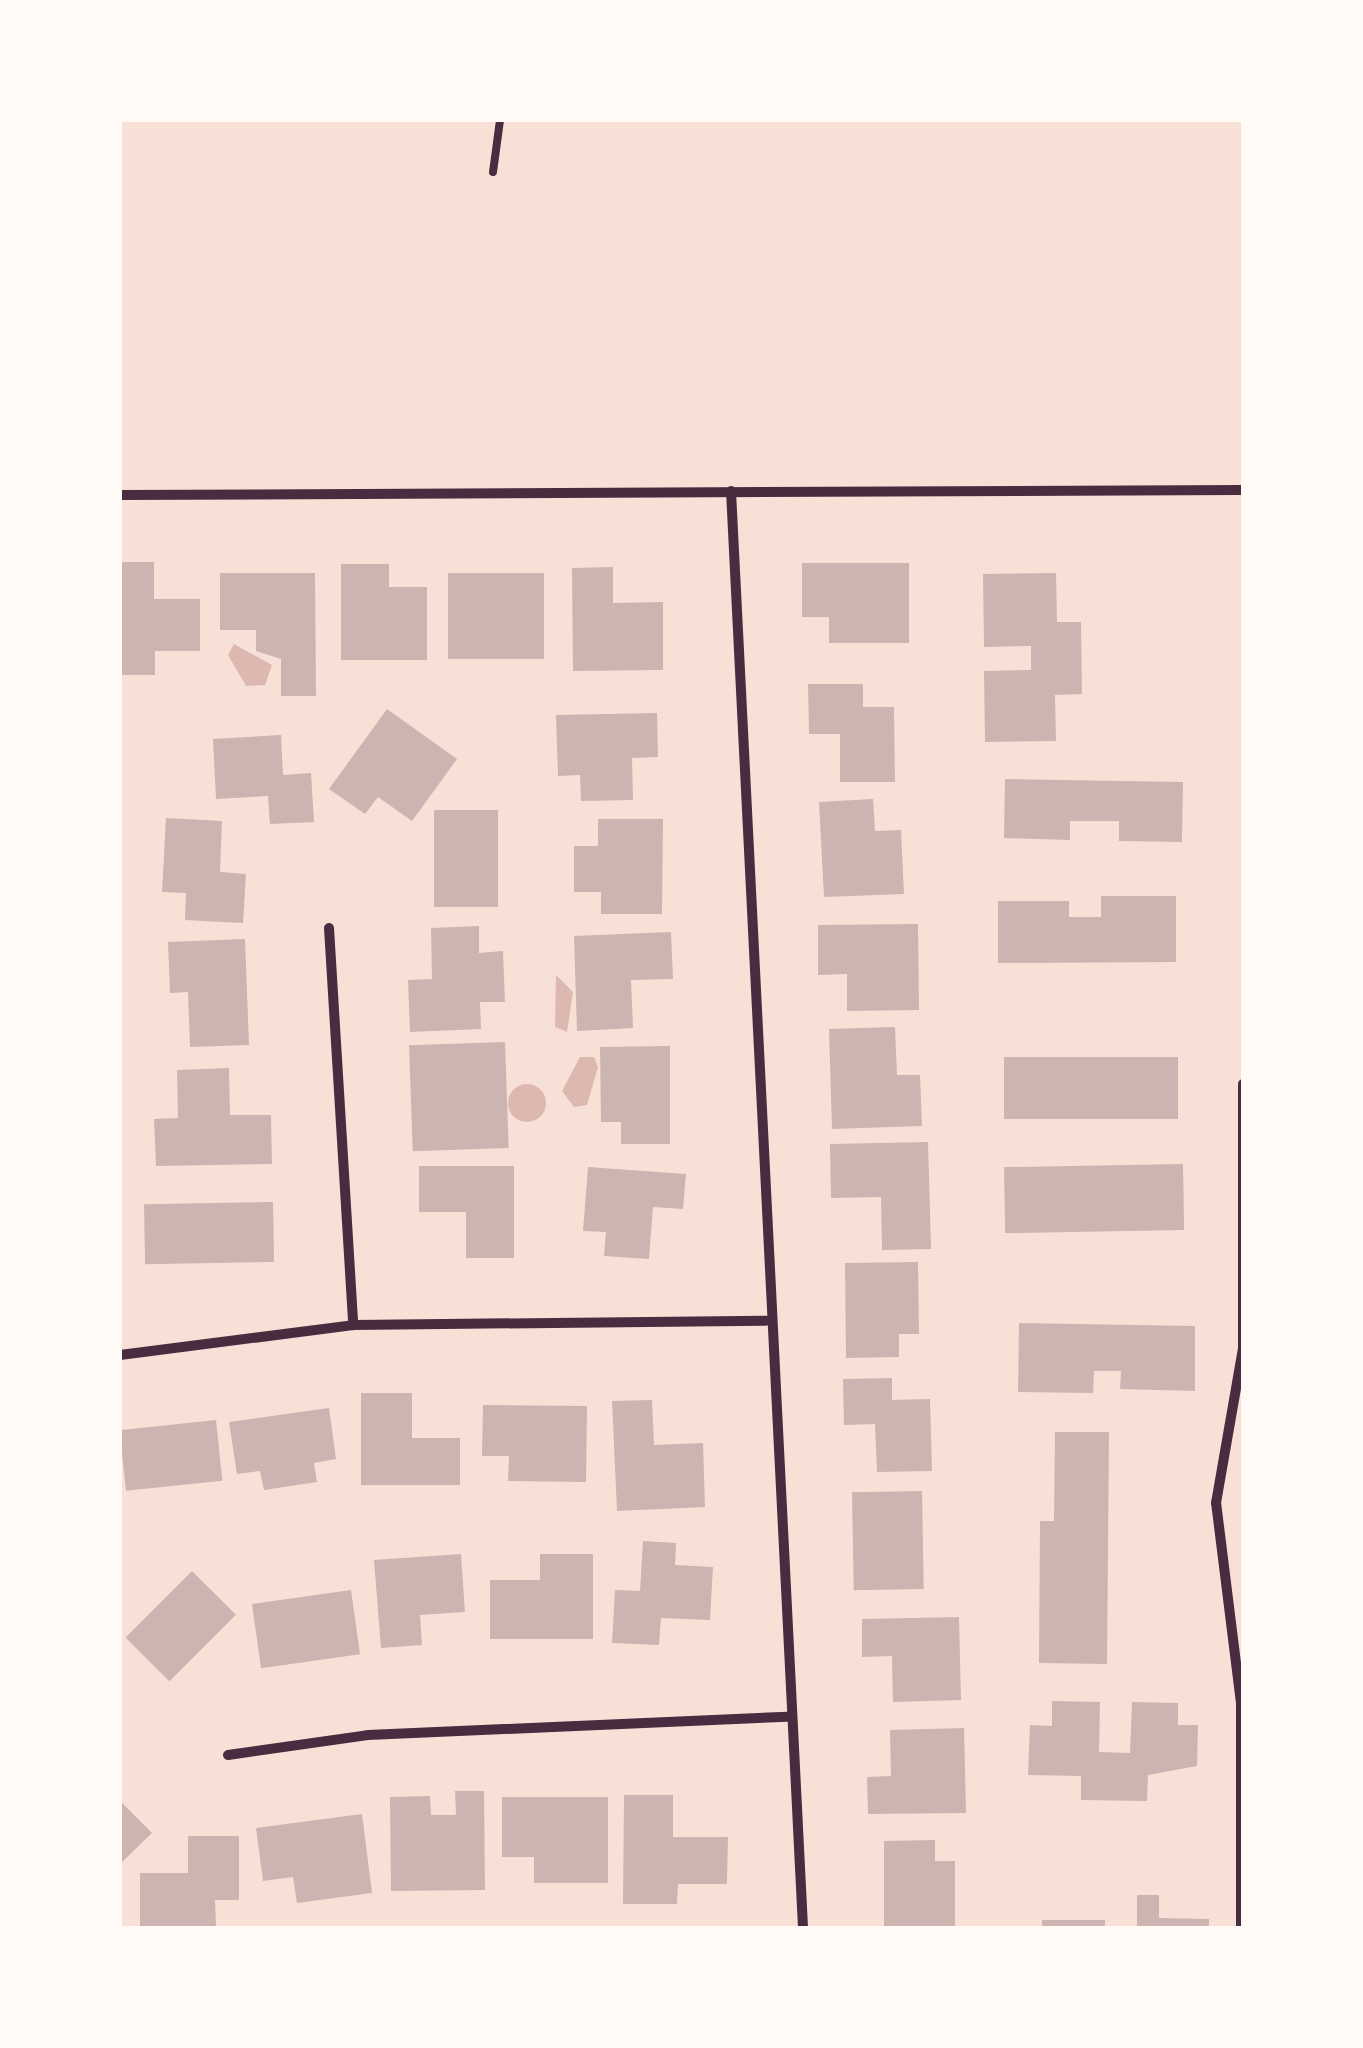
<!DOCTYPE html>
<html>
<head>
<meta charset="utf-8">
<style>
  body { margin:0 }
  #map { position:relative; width:1363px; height:2048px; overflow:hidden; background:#f7e1d7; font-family:Overpass,sans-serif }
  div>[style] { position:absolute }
  .water>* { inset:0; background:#dcb8b0 }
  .round { border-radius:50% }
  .building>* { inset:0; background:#ccb4b1; transform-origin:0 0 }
  .service>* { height:8px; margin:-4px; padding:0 4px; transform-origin:4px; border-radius:4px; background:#4a2c40 }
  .minor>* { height:10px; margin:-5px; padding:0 5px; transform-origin:5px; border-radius:5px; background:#4a2c40 }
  span { translate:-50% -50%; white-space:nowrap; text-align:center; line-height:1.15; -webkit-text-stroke:8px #fffaf5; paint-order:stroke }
  .frame { position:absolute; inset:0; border:122px solid #fffaf5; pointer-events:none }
</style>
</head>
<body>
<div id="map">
  <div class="water">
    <i style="clip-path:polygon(234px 644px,272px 665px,265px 685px,246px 686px,228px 655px)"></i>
    <i style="clip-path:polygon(556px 975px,573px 992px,567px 1032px,555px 1027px)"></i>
    <i style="clip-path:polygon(580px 1057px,594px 1057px,598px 1067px,587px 1105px,574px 1107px,562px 1091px)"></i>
    <i class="round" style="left:508px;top:1084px;width:38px;height:38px"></i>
  </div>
  <div class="building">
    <i style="clip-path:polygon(120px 562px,154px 562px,154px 599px,200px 599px,200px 651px,155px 651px,155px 675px,120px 675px)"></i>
    <i style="clip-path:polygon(802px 563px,909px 563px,909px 643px,829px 643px,829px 617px,802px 617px)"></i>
    <i style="clip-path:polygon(341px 564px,389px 564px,389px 587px,427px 587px,427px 660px,341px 660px)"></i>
    <i style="clip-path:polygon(613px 567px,613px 603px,663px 602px,663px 670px,573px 671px,572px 568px)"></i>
    <i style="clip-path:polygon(220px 573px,315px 573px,316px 696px,281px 696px,281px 659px,256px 651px,256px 630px,220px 630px)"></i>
    <i style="left:448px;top:573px;width:96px;height:86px"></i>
    <i style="clip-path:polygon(1056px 573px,1057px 622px,1081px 622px,1082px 694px,1055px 695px,1056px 741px,985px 742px,984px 671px,1031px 670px,1031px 646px,984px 647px,983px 574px)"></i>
    <i style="clip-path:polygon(808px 684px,863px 684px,863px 707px,894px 707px,895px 782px,840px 782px,840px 734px,809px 734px)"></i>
    <i style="clip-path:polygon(387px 709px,457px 759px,412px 821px,378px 797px,365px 814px,329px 789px)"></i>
    <i style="clip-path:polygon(657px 713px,658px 757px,632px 758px,633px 800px,581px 801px,580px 775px,558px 776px,556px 715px)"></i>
    <i style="clip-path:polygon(281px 735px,283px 775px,311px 773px,314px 822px,270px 824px,268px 796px,216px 799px,213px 739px)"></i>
    <i style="clip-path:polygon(1005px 779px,1183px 782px,1182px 842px,1119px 841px,1119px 821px,1070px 821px,1070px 840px,1004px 838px)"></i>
    <i style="clip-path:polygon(873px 799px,875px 831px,901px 830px,904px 894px,824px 897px,819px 802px)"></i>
    <i style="left:434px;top:810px;width:64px;height:97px"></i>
    <i style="clip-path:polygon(166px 818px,222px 821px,220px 872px,246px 874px,243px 923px,185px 920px,186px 893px,162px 892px)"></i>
    <i style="clip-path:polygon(598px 819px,663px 819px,662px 914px,601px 914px,601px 892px,574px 892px,574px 846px,598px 846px)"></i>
    <i style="clip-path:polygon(1101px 896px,1176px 896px,1176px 962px,998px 963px,998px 901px,1069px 901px,1069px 917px,1101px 917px)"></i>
    <i style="clip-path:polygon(918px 924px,919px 1010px,847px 1011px,847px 974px,818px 975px,818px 925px)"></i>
    <i style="clip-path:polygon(479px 926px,479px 953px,503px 951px,505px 1002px,480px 1002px,481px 1029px,410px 1032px,408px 980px,432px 979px,431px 928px)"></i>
    <i style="clip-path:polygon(671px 932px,673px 979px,631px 980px,633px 1028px,577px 1031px,574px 936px)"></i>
    <i style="clip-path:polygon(245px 939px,249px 1045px,190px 1047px,188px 992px,170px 993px,168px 942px)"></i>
    <i style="clip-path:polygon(895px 1027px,897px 1075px,920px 1075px,922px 1126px,832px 1129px,829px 1029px)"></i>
    <i style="left:505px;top:1042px;width:106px;height:96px;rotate:88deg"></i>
    <i style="clip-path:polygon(670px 1046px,670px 1144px,621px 1144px,621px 1122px,601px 1122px,600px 1047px)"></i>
    <i style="left:1004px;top:1057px;width:174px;height:62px"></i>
    <i style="clip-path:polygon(229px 1068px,230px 1115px,271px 1115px,272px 1164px,156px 1166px,154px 1119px,178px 1118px,177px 1070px)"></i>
    <i style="clip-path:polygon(928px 1142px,931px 1249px,882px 1250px,881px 1197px,831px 1198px,830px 1144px)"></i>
    <i style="left:1183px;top:1164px;width:66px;height:179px;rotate:89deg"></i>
    <i style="clip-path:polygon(419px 1166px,514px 1166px,514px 1258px,466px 1258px,466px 1212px,419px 1212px)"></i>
    <i style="clip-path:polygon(588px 1167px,686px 1174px,683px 1209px,653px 1207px,649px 1259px,604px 1256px,606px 1232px,583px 1231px)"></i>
    <i style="left:273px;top:1202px;width:60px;height:129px;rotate:89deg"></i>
    <i style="clip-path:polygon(918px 1262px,919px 1334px,899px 1334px,899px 1357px,846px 1358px,845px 1263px)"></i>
    <i style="clip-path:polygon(1019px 1323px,1195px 1326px,1195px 1391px,1120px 1389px,1121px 1371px,1094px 1371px,1093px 1393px,1018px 1392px)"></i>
    <i style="clip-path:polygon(892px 1378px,892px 1400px,930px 1399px,932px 1471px,877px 1472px,875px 1424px,844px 1425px,843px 1379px)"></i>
    <i style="clip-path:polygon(361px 1393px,412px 1393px,412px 1438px,460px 1438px,460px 1485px,361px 1485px)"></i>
    <i style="clip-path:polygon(652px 1400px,654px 1445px,703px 1443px,705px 1507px,617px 1511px,612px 1401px)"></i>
    <i style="clip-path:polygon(483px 1405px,587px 1406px,586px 1482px,508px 1481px,509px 1456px,482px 1456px)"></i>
    <i style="clip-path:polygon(329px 1408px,336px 1459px,314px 1463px,317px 1482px,264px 1490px,260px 1471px,237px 1474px,229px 1422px)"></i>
    <i style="left:216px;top:1420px;width:61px;height:97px;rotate:84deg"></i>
    <i style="clip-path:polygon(1055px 1432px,1109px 1432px,1107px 1664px,1039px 1663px,1040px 1521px,1054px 1521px)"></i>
    <i style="left:922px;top:1491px;width:98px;height:70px;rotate:89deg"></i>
    <i style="clip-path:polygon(643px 1541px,676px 1543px,675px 1565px,713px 1567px,710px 1620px,661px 1618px,659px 1645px,612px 1643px,615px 1590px,640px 1591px)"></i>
    <i style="clip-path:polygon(461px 1554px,465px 1612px,420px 1615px,422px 1645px,381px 1648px,374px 1560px)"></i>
    <i style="clip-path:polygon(540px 1554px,593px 1554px,593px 1639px,490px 1639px,490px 1580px,540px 1580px)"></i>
    <i style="left:192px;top:1571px;width:62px;height:94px;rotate:45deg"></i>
    <i style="left:351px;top:1590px;width:65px;height:100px;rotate:82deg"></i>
    <i style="clip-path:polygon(959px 1617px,961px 1700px,893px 1702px,892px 1656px,862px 1657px,862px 1619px)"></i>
    <i style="clip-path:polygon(1052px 1701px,1100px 1702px,1099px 1752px,1130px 1753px,1132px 1702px,1178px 1703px,1178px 1725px,1198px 1725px,1197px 1766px,1148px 1775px,1147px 1801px,1081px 1800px,1081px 1776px,1028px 1775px,1030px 1725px,1052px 1726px)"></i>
    <i style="clip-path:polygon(964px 1728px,966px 1813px,868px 1814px,867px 1777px,891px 1776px,890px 1730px)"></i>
    <i style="clip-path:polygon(455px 1791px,484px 1791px,485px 1890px,391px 1891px,390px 1797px,430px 1796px,431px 1815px,456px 1815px)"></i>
    <i style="clip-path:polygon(624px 1795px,673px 1795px,673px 1837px,728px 1837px,727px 1884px,678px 1884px,677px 1904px,623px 1904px)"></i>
    <i style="clip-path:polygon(502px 1797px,608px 1797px,608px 1883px,534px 1883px,534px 1857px,502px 1857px)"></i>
    <i style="clip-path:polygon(120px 1801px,152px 1833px,120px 1864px)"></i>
    <i style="clip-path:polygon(362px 1814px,372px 1893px,297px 1903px,293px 1877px,263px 1881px,256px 1828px)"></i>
    <i style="clip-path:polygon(188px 1836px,239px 1836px,239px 1900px,215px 1900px,216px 1926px,140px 1926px,140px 1873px,188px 1873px)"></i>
    <i style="clip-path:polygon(935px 1840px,935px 1861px,955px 1861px,955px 1928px,884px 1928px,884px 1841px)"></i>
    <i style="clip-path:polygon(1137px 1895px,1159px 1895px,1159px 1918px,1209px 1919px,1209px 1928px,1137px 1928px)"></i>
    <i style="left:1042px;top:1920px;width:63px;height:8px"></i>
  </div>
  <div class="service">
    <i style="left:493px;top:172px;width:52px;rotate:-82.3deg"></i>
  </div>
  <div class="minor">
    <i style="left:731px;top:491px;width:1439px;rotate:87.13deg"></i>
    <i style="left:120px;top:495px;width:1123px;rotate:-0.26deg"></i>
    <i style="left:329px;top:928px;width:398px;rotate:86.5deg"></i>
    <i style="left:120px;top:1355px;width:235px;rotate:-7.3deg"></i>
    <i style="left:353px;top:1325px;width:413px;rotate:-0.6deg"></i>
    <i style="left:228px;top:1755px;width:141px;rotate:-8.1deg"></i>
    <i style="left:368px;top:1735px;width:420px;rotate:-2.5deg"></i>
    <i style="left:1241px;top:1928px;width:225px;rotate:-90deg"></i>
    <i style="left:1241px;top:1703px;width:202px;rotate:-97.1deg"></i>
    <i style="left:1216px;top:1503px;width:157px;rotate:-80.1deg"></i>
    <i style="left:1243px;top:1348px;width:264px;rotate:-90deg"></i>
  </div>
  <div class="frame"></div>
</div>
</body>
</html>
